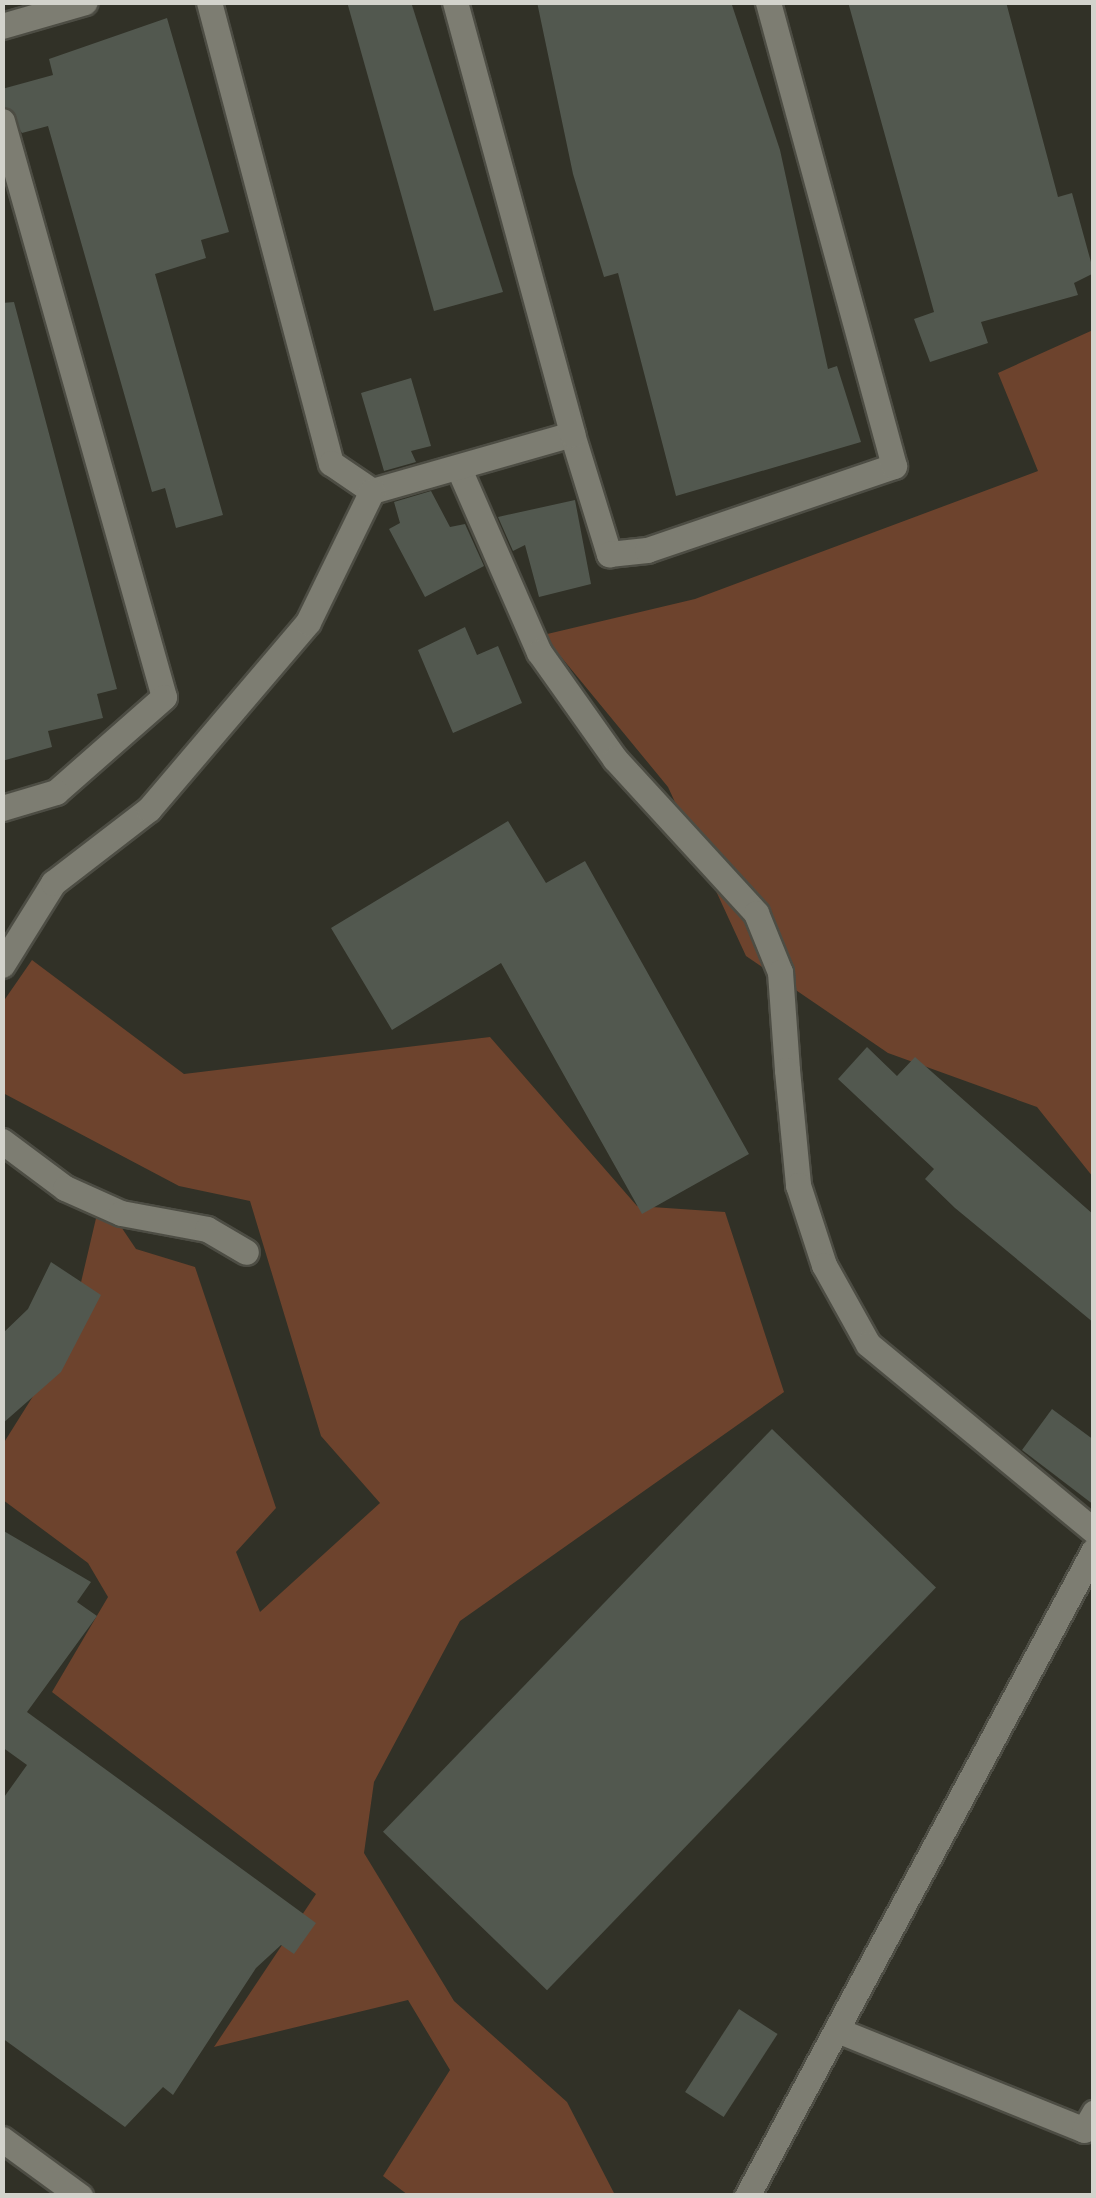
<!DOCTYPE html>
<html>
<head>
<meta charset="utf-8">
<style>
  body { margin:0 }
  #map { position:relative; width:1096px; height:2198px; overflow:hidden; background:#313127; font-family:"Nunito Sans",sans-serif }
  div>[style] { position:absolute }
  .green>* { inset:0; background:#6d432d }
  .building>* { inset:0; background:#52584f; transform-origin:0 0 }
  .roads { filter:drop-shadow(2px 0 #4d4d44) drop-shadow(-2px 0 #4d4d44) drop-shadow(0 2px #4d4d44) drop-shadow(0 -2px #4d4d44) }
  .service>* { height:25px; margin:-12.5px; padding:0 12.5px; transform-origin:12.5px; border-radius:12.5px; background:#7d7d72 }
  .minor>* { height:25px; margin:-12.5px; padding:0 12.5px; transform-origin:12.5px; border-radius:12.5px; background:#7d7d72 }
  .tertiary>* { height:25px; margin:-12.5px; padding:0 12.5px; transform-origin:12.5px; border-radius:12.5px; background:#7d7d72 }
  span { translate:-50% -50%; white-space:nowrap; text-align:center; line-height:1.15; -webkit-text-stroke:10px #27271d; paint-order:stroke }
  .frame { position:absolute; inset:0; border:5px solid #d3d3cc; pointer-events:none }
</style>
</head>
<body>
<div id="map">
  <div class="green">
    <i style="clip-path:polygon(1093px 330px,1093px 1177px,1037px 1107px,888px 1053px,746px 956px,668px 787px,543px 635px,695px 599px,1038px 471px,998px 373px)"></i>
    <i style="clip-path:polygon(32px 960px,184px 1074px,490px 1037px,637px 1206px,725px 1212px,784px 1392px,460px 1621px,374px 1782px,364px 1853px,454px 2001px,567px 2102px,615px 2195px,408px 2195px,383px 2176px,450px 2070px,408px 2000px,214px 2047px,316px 1894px,52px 1692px,108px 1597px,88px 1563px,3px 1500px,3px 1444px,67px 1342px,101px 1197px,136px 1249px,195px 1267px,276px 1508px,236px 1552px,260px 1612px,380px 1503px,321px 1436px,250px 1201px,179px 1186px,3px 1093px,3px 1002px)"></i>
  </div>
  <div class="building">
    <i style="clip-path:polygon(347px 2px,411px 2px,503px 292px,434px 311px)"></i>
    <i style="clip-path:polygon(537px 2px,731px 2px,780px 150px,828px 369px,837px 366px,861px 442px,676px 496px,618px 273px,604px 277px,573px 174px)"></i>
    <i style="clip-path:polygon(848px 2px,1006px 2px,1058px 197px,1072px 193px,1094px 273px,1074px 283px,1078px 295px,981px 322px,988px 343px,930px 362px,914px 319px,934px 312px)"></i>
    <i style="clip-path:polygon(167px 18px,229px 232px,201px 240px,206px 258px,155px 274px,223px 515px,176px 528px,165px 488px,152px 492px,48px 126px,22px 133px,2px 105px,2px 89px,53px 75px,49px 59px)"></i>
    <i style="clip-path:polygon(14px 302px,117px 689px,97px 694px,103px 718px,48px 731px,52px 747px,2px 761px,2px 303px)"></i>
    <i style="clip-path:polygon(411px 378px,431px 446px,411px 451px,416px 462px,384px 471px,361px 393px)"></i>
    <i style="clip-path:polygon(431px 491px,450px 527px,465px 524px,484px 566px,425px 597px,389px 529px,400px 523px,394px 502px)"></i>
    <i style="clip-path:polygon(575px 500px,591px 584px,539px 597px,525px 545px,513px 551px,498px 517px)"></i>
    <i style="clip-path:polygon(465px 627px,477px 655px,498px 646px,522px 703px,453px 733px,418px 650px)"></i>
    <i style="clip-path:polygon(508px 821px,546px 883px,585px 861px,749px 1154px,642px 1214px,501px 963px,392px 1030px,331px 928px)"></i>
    <i style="clip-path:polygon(867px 1047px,897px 1076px,915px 1057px,1094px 1215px,1094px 1323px,955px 1208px,925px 1179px,934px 1169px,838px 1079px)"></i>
    <i style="clip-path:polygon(51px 1262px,101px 1295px,61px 1372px,2px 1424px,2px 1334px,28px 1309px)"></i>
    <i style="clip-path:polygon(1052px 1409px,1094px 1440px,1094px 1505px,1022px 1450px)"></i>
    <i style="left:772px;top:1429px;width:228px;height:560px;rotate:44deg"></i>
    <i style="clip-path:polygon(2px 1530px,91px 1582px,77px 1602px,97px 1616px,27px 1712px,316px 1923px,294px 1954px,281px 1945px,256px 1968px,173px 2095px,163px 2087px,125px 2127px,2px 2038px,2px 1800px,27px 1765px,2px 1747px)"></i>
    <i style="left:739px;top:2009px;width:46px;height:99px;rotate:33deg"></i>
  </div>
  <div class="roads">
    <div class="service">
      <i style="left:459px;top:469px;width:200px;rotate:66.4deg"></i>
      <i style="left:539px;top:652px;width:131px;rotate:54.6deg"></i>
      <i style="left:615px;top:759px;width:209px;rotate:47.5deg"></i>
      <i style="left:756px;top:913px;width:64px;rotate:67.9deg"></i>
      <i style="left:780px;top:972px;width:98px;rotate:85.9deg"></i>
      <i style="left:2px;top:965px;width:97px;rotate:-58.1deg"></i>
      <i style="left:2px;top:1141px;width:79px;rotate:36.7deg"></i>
      <i style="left:65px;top:1188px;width:61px;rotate:24.1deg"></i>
      <i style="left:121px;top:1213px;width:87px;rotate:10.5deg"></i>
      <i style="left:207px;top:1229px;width:45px;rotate:30.5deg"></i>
      <i style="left:837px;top:2030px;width:266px;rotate:22deg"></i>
      <i style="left:1084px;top:2130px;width:20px;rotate:-60deg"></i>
    </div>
    <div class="minor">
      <i style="left:209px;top:2px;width:477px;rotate:75.2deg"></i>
      <i style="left:331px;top:463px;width:50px;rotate:34.3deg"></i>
      <i style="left:372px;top:491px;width:208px;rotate:-15.9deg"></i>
      <i style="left:572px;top:434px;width:126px;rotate:72.9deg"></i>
      <i style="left:609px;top:554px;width:38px;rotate:-6deg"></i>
      <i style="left:647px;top:550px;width:261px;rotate:-18.8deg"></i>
      <i style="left:894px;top:466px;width:481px;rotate:-105.2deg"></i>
      <i style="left:455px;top:2px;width:448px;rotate:74.8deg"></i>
      <i style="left:2px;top:26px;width:86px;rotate:-16.1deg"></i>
      <i style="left:2px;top:121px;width:598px;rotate:74.29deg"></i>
      <i style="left:164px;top:697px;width:144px;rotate:138.7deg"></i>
      <i style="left:56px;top:792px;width:56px;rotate:163.5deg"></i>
      <i style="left:53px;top:883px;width:121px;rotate:-37.6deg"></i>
      <i style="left:149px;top:809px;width:245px;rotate:-49.6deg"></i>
      <i style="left:308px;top:622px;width:146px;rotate:-64deg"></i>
      <i style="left:787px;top:1070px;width:116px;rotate:84.5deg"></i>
      <i style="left:798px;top:1185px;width:84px;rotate:72deg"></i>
      <i style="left:824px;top:1265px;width:90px;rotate:60.9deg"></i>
      <i style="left:868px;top:1344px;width:293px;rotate:39.6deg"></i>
    </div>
    <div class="tertiary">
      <i style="left:2px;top:2139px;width:97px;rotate:36.2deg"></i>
      <i style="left:747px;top:2196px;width:733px;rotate:-61.76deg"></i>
    </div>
  </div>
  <div class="frame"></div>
</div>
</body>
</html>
